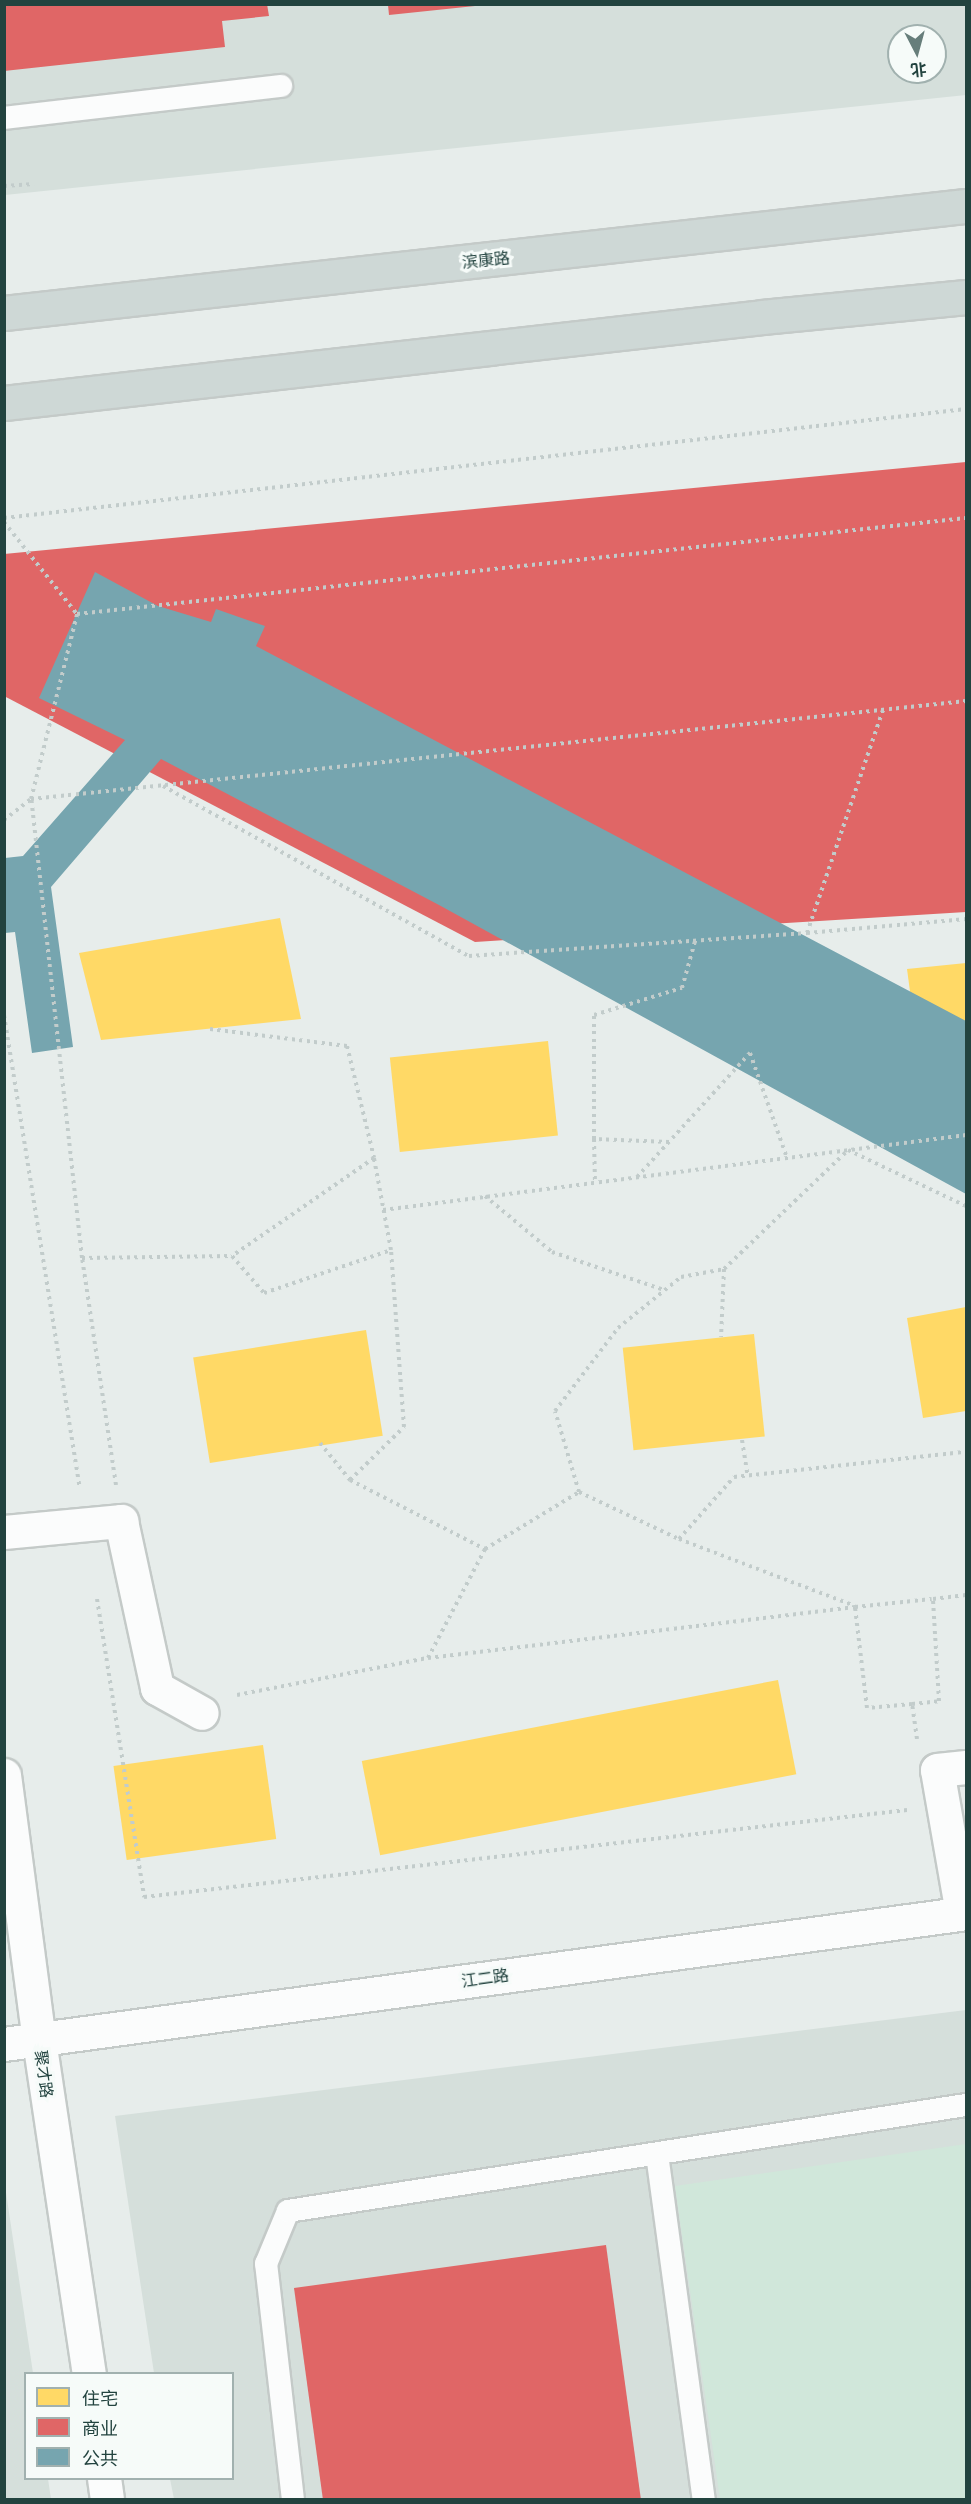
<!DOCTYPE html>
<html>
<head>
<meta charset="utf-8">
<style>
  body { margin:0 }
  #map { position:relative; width:971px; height:2504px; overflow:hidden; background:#e7edeb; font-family:"PT Sans Narrow","Noto Sans SC",sans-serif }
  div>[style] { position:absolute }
  .built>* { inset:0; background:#d5dfdb }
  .green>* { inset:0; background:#d0e7da }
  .homes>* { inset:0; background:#ffd966; transform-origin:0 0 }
  .shops>* { inset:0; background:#e06666 }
  .public>* { inset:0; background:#76a5af }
  .path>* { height:4px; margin-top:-2px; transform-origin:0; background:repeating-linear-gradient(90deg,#c2cccb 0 3px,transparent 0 7.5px) }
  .roads { filter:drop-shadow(2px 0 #c4cac8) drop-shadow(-2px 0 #c4cac8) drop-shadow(0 2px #c4cac8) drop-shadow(0 -2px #c4cac8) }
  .lane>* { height:22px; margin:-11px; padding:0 11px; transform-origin:11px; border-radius:11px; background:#fbfcfc }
  .street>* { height:33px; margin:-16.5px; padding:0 16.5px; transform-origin:16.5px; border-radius:16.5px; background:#fbfcfc }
  .secondary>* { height:33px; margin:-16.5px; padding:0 16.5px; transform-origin:16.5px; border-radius:16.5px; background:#fbfcfc }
  .primary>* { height:33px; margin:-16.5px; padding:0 16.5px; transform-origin:16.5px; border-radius:16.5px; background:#ced8d6 }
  span { translate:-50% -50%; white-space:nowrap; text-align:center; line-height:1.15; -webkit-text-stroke:6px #f6fbf9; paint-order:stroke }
  .street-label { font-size:16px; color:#22433f }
  .frame { position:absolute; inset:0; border:6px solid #22433f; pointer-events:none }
  .legend { position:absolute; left:24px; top:2372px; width:210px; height:108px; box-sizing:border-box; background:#f6fbf9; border:2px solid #a1b1af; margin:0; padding:8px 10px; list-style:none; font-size:18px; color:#22433f }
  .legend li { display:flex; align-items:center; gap:12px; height:30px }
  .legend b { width:30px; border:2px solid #a1b1af }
  .north { position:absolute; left:887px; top:24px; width:60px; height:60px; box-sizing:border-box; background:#f6fbf9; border:2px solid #a1b1af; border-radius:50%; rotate:174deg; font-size:16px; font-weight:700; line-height:24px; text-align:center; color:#22433f }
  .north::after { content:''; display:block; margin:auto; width:21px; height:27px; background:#677e7b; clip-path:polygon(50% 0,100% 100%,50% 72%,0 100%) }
</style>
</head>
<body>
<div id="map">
  <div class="built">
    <i style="clip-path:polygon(evenodd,4px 5px,966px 5px,966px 95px,5px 195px,4px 5px,899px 36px,935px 36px,935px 72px,899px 72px,899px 36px)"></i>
    <i style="clip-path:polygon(966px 2010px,966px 2499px,174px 2499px,170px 2479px,232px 2478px,232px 2374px,154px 2373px,115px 2116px)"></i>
    <i style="clip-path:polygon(4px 2179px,33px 2373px,26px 2374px,26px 2478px,48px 2479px,51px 2499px,5px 2499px)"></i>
  </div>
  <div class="green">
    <i style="clip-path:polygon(966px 2144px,966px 2499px,720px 2499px,675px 2186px)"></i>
  </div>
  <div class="homes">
    <i style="left:966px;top:578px;width:110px;height:160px;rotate:90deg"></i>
    <i style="left:738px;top:616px;width:103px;height:209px;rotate:86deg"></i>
    <i style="left:444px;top:656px;width:97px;height:219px;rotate:82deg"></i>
    <i style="clip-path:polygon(280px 918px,301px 1019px,101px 1040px,79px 953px)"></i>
    <i style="clip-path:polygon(966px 963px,966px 1092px,924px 1096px,907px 969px)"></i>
    <i style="left:548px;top:1041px;width:95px;height:159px;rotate:84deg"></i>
    <i style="clip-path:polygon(966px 1307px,966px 1411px,923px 1418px,907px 1318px)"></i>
    <i style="left:366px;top:1330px;width:107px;height:175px;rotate:81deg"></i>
    <i style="left:754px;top:1334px;width:103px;height:132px;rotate:84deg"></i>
    <i style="left:778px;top:1680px;width:96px;height:424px;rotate:79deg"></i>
    <i style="left:263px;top:1745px;width:95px;height:151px;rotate:82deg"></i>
  </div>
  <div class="shops">
    <i style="clip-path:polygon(4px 4px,267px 4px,269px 16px,222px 21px,225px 47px,4px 71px)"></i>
    <i style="clip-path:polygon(388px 5px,475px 5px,475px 6px,389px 15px)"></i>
    <i style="clip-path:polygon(966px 462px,966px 912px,475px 942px,4px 696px,4px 554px)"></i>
    <i style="clip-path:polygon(606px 2245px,641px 2500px,323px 2500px,294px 2288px)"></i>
  </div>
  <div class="public">
    <i style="clip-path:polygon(95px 572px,158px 606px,211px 622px,216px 609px,265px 626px,256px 646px,966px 1021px,966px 1194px,439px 905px,161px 759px,51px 887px,73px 1047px,32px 1053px,15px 932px,5px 933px,5px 858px,23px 856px,125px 740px,39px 698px)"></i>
  </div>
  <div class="path">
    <i style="left:4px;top:186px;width:30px;rotate:-4deg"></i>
    <i style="left:4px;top:518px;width:968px;rotate:-6.46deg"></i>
    <i style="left:4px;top:522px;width:117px;rotate:51.6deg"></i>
    <i style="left:77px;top:614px;width:894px;rotate:-6.16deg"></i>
    <i style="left:163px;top:786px;width:350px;rotate:29.1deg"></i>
    <i style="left:469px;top:956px;width:339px;rotate:-3.9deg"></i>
    <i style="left:807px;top:933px;width:160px;rotate:-5deg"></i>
    <i style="left:4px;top:820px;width:34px;rotate:-38deg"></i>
    <i style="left:31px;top:799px;width:191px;rotate:-76deg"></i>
    <i style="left:807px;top:933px;width:236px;rotate:-71.2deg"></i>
    <i style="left:4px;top:1015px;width:479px;rotate:80.9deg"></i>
    <i style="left:210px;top:1029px;width:138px;rotate:7.1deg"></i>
    <i style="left:347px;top:1046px;width:115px;rotate:76.4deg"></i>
    <i style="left:594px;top:1139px;width:44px;rotate:88.7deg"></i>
    <i style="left:669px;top:1142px;width:75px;rotate:-177.7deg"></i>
    <i style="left:594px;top:1139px;width:124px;rotate:-90deg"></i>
    <i style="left:594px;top:1015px;width:92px;rotate:-17.1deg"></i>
    <i style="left:682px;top:988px;width:49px;rotate:-74.5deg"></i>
    <i style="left:637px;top:1177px;width:168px;rotate:-47.7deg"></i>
    <i style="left:750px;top:1053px;width:111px;rotate:70.6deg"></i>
    <i style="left:485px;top:1196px;width:87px;rotate:39.9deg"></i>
    <i style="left:552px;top:1252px;width:118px;rotate:18.7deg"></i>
    <i style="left:383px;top:1210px;width:588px;rotate:-7.33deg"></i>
    <i style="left:82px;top:1258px;width:150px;rotate:-0.8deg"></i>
    <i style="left:232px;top:1256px;width:49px;rotate:49.1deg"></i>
    <i style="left:264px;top:1293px;width:134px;rotate:-18.7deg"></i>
    <i style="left:391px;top:1250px;width:94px;rotate:-100.5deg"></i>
    <i style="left:374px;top:1158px;width:173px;rotate:145.4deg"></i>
    <i style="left:724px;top:1269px;width:172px;rotate:-43.8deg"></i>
    <i style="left:848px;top:1150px;width:131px;rotate:25.4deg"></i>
    <i style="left:742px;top:1440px;width:36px;rotate:81deg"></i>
    <i style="left:320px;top:1443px;width:48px;rotate:51deg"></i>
    <i style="left:350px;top:1480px;width:76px;rotate:-44.5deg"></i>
    <i style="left:404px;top:1427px;width:177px;rotate:-94.2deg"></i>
    <i style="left:350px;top:1480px;width:152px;rotate:27.1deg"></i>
    <i style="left:485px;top:1549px;width:110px;rotate:-31.2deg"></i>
    <i style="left:579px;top:1492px;width:84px;rotate:-106.5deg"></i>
    <i style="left:555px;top:1411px;width:104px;rotate:-52.8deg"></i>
    <i style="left:618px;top:1328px;width:81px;rotate:-39deg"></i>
    <i style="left:681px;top:1277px;width:44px;rotate:-10.5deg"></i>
    <i style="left:724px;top:1269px;width:68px;rotate:92.5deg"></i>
    <i style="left:116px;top:1485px;width:230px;rotate:-98.5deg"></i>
    <i style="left:82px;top:1258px;width:462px;rotate:-96.3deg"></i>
    <i style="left:31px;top:799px;width:940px;rotate:-5.98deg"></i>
    <i style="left:579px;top:1492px;width:110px;rotate:25.2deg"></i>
    <i style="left:679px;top:1539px;width:83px;rotate:-48.4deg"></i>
    <i style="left:734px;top:1477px;width:233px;rotate:-6.2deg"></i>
    <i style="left:679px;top:1539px;width:188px;rotate:20.8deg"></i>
    <i style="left:97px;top:1599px;width:302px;rotate:81deg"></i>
    <i style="left:144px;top:1897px;width:768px;rotate:-6.5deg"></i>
    <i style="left:428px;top:1658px;width:123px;rotate:-62.4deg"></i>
    <i style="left:237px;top:1695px;width:195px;rotate:-11deg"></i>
    <i style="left:428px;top:1658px;width:430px;rotate:-6.8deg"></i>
    <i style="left:912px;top:1704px;width:45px;rotate:174.9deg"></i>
    <i style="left:867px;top:1708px;width:102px;rotate:-96.8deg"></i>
    <i style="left:855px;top:1607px;width:77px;rotate:-5.9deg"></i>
    <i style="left:917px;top:1739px;width:35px;rotate:-98deg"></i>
    <i style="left:912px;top:1704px;width:27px;rotate:-6deg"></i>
    <i style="left:939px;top:1701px;width:102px;rotate:-93.4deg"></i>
    <i style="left:933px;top:1599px;width:33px;rotate:-7deg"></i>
  </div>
  <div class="roads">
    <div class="lane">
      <i style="left:4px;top:118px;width:279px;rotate:-6.6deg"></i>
      <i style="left:657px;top:2154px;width:349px;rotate:82.3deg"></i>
      <i style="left:293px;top:2500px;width:238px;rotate:-96.5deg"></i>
      <i style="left:266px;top:2264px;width:57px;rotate:-67.5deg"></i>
      <i style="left:288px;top:2211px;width:686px;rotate:-8.89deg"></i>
    </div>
    <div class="street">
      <i style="left:4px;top:1532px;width:118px;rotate:-5.4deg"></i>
      <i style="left:121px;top:1521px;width:171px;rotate:77.8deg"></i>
      <i style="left:157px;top:1688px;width:51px;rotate:29.1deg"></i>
      <i style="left:962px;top:1913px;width:145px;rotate:-99.9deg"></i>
      <i style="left:937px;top:1770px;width:29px;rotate:-6deg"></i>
    </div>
    <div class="secondary">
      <i style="left:4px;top:1775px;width:267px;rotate:82.5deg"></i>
      <i style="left:39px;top:2040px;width:338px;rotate:81.5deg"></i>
      <i style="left:4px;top:2044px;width:971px;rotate:-7.75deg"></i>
      <i style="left:104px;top:2478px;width:22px;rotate:82deg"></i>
    </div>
    <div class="primary">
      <i style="left:4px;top:313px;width:968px;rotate:-6.35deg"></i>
      <i style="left:4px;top:403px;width:763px;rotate:-6.47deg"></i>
      <i style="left:762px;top:317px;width:205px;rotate:-5.6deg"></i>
    </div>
  </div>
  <div class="street-label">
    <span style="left:486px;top:260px;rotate:-6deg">滨康路</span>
    <span style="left:485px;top:1978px;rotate:-8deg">江二路</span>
    <span style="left:44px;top:2074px;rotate:82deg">聚才路</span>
  </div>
  <div class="frame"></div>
  <ul class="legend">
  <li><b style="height:16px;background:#ffd966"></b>住宅</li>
  <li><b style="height:16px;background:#e06666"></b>商业</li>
  <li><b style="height:16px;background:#76a5af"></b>公共</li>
  </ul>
  <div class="north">北</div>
</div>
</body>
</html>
